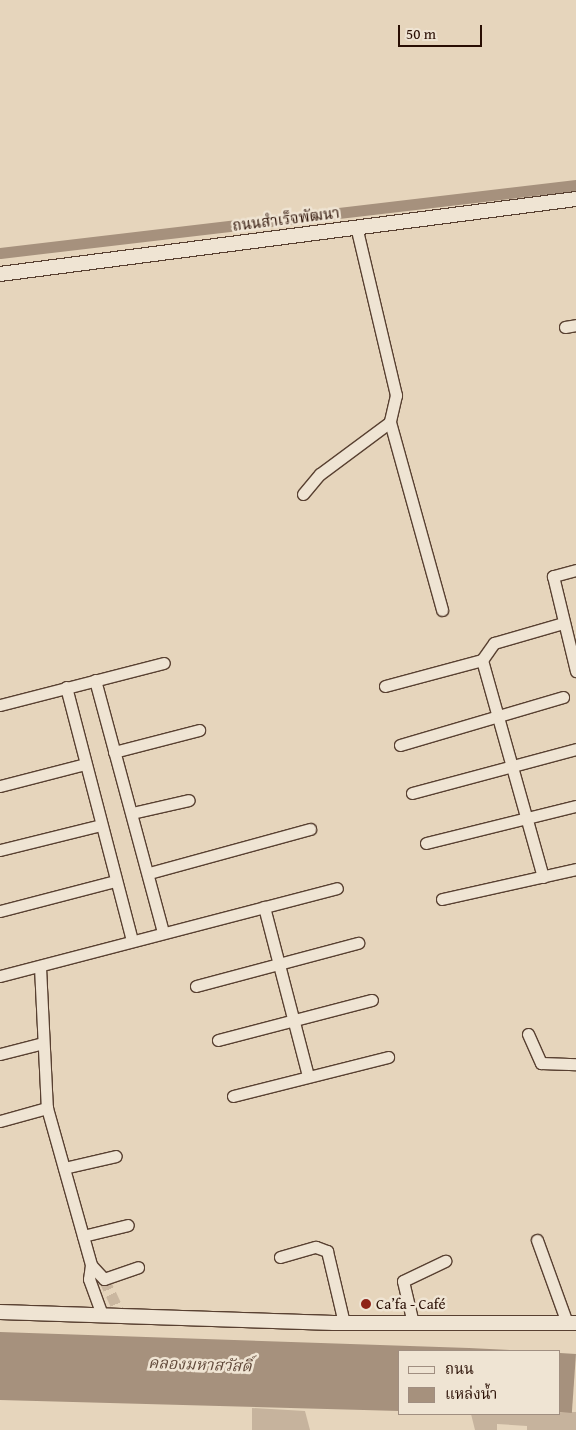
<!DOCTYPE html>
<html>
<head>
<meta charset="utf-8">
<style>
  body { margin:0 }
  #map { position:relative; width:576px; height:1430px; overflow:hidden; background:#e6d5bc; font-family:"Gentium Book Plus","Noto Serif Thai",serif }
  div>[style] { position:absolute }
  .green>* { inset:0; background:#c6b39d }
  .water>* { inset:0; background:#a6917d; transform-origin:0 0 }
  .canal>* { height:11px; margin:-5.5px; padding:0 5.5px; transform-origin:5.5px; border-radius:5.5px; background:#a6917d }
  .minor-tunnel>* { height:11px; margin-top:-5.5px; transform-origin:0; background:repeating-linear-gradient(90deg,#cab7a0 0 11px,transparent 0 16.5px) }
  .roads { filter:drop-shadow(1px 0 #584031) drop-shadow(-1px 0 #584031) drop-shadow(0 1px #584031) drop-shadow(0 -1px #584031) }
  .minor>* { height:11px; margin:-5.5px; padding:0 5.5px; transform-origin:5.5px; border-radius:5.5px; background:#efe4d3 }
  .tertiary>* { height:14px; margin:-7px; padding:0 7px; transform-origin:7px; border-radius:7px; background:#efe4d3 }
  .dots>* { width:14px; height:14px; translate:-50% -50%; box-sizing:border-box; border:2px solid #efe4d3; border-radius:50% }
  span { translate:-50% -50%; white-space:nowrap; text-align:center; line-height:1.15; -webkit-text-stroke:5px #efe4d3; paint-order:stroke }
  .street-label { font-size:15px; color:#290e03 }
  .poi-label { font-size:15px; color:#290e03 }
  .left { translate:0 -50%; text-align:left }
  .water-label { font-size:16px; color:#61493a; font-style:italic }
  .legend { position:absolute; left:398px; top:1350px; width:162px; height:65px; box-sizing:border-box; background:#efe4d3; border:1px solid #a08e80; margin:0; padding:6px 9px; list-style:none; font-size:15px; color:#290e03 }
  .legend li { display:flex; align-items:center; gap:10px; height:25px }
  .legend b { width:25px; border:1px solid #a08e80 }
  .scale { position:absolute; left:398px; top:25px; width:84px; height:22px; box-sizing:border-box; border:2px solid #290e03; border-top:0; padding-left:6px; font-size:15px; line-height:18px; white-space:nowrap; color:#290e03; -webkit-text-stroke:4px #efe4d3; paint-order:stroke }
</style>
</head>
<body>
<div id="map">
  <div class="green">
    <i style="clip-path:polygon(252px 1408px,305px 1411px,310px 1430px,252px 1430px)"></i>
    <i style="clip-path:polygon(576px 1412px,576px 1430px,527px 1430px,527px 1426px,497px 1424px,497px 1430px,475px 1430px,471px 1414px)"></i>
  </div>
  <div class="water">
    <i style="clip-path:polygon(0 1332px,469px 1348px,528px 1351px,400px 1351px,400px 1411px,0 1400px)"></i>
    <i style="left:560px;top:1353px;width:16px;height:59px;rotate:4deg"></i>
  </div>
  <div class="canal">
    <i style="left:0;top:253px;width:580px;rotate:-6.73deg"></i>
  </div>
  <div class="minor-tunnel">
    <i style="left:104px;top:1279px;width:38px;rotate:65deg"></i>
  </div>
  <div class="roads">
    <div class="minor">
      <i style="left:356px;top:226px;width:174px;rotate:76.7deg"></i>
      <i style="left:396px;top:395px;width:28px;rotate:103deg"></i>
      <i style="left:390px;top:422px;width:195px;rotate:74.5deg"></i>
      <i style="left:565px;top:327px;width:11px;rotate:-10deg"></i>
      <i style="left:303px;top:494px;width:26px;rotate:-50deg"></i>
      <i style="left:320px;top:474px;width:87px;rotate:-36.6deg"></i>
      <i style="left:576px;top:570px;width:24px;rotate:165deg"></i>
      <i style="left:553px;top:576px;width:98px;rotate:76.4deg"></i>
      <i style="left:95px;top:680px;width:261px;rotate:74.9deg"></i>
      <i style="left:385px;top:686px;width:100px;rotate:-15deg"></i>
      <i style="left:66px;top:687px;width:261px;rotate:75.4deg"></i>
      <i style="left:0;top:705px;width:169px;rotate:-14.4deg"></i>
      <i style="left:400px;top:745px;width:170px;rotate:-16.4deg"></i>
      <i style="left:114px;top:752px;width:88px;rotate:-14.5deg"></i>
      <i style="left:0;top:786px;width:88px;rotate:-14.5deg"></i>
      <i style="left:412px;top:793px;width:170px;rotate:-15deg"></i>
      <i style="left:132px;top:813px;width:58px;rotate:-12.8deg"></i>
      <i style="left:426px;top:843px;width:154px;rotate:-13.9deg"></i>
      <i style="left:0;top:850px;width:104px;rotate:-13.9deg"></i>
      <i style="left:149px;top:873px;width:167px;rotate:-15.3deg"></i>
      <i style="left:543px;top:877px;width:225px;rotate:-105.7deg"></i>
      <i style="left:482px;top:660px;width:21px;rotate:-55deg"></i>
      <i style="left:494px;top:643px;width:72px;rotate:-16.2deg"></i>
      <i style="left:442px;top:899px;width:137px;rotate:-12.6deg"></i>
      <i style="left:264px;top:907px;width:175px;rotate:75.4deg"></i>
      <i style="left:0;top:911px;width:119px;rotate:-14.6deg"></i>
      <i style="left:40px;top:967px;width:141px;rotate:87.2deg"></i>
      <i style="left:47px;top:1108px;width:163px;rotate:74.3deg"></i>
      <i style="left:91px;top:1265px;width:14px;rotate:98deg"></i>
      <i style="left:89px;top:1279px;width:38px;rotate:70deg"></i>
      <i style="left:0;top:976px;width:348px;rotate:-14.6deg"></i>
      <i style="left:196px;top:986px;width:168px;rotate:-14.9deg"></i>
      <i style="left:528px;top:1034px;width:32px;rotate:66deg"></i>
      <i style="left:541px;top:1063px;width:35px;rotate:2deg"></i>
      <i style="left:218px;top:1040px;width:159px;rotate:-14.6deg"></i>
      <i style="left:0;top:1054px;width:44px;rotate:-14.3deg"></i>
      <i style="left:233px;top:1096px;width:160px;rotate:-14.1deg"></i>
      <i style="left:0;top:1121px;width:49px;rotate:-15.5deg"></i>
      <i style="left:64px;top:1168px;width:53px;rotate:-13deg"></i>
      <i style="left:83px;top:1236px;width:46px;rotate:-13.7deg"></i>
      <i style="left:537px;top:1240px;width:88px;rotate:70.1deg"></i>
      <i style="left:280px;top:1257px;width:37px;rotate:-16deg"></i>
      <i style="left:316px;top:1247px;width:12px;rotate:20deg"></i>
      <i style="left:327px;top:1251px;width:74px;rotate:76.7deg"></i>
      <i style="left:91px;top:1265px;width:19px;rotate:47deg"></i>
      <i style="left:104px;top:1279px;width:36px;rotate:-19deg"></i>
      <i style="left:413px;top:1323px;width:43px;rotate:-103.4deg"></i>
      <i style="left:403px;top:1281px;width:47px;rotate:-25.5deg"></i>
    </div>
    <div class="tertiary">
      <i style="left:0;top:274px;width:581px;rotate:-7.42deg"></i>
      <i style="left:0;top:1312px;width:334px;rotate:1.9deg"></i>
      <i style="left:334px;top:1323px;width:242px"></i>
    </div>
  </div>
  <div class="dots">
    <i style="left:366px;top:1304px;background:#8f2418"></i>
  </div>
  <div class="street-label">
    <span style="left:286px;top:219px;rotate:-7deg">ถนนสำเร็จพัฒนา</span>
  </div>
  <div class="poi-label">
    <span class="left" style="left:376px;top:1304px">Ca’fa - Café</span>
  </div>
  <div class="water-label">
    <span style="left:200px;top:1364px;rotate:2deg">คลองมหาสวัสดิ์</span>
  </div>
  <ul class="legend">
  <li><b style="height:6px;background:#efe4d3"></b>ถนน</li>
  <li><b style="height:14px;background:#a6917d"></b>แหล่งน้ำ</li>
  </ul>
  <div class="scale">50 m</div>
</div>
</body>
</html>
